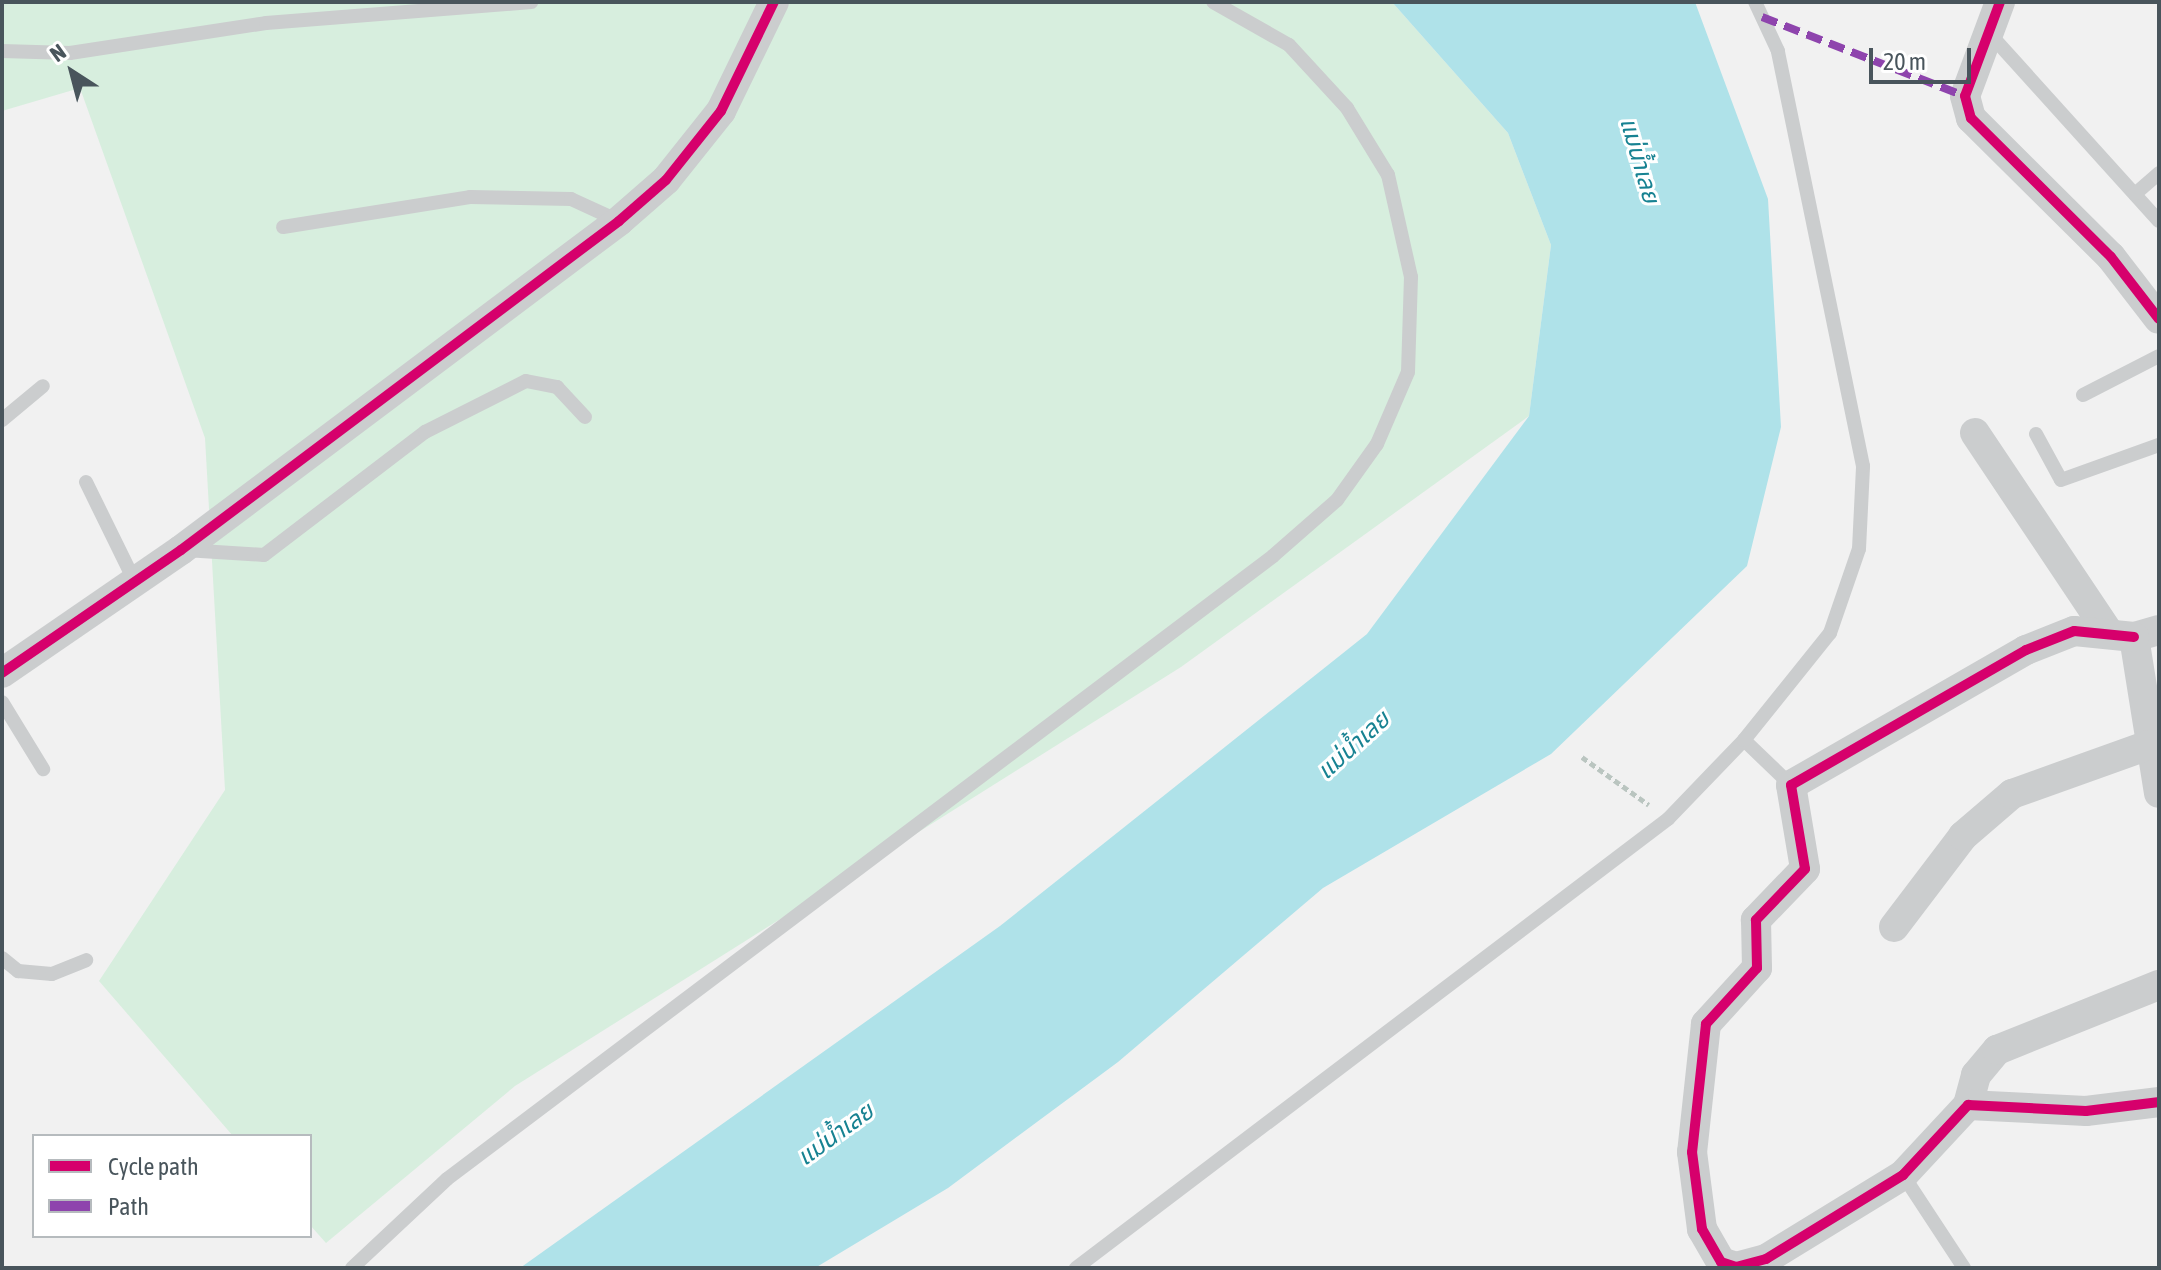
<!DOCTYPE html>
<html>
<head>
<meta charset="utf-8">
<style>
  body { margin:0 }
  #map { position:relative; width:2161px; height:1270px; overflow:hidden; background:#f1f1f1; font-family:"Asap Condensed","Noto Sans Thai",sans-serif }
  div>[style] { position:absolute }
  .green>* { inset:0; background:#d7eede }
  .water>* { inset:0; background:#afe2e9 }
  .path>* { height:5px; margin-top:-2.5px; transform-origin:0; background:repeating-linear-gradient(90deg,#bac5c0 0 6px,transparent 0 10px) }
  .lane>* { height:14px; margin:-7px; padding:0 7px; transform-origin:7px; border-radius:7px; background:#cbcdce }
  .street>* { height:30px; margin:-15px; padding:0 15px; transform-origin:15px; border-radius:15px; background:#cbcdce }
  .quiet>* { height:8px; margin-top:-4px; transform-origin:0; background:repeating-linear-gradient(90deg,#8e44ad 0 16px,transparent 0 24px) }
  .cycleway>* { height:10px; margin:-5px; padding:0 5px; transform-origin:5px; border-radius:5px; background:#d6006c }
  span { translate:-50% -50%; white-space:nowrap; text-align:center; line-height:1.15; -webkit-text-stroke:6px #fff; paint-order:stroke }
  .water-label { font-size:24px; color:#178292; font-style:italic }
  .frame { position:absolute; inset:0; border:4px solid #49555c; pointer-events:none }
  .legend { position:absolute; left:32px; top:1134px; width:280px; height:104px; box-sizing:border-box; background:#fff; border:2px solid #b6bbbe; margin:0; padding:10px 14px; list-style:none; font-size:24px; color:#49555c }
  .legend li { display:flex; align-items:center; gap:16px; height:40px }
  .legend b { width:40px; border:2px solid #b6bbbe }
  .north { position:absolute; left:32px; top:32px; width:80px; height:80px; -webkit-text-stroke:6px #fff; paint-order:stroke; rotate:324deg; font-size:22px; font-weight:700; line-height:32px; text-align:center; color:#49555c }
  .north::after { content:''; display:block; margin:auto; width:28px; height:36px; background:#49555c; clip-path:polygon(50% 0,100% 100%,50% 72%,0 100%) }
  .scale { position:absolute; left:1869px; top:48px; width:102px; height:36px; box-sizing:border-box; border:4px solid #49555c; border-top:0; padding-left:10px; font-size:24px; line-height:28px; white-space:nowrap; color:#49555c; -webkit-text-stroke:6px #fff; paint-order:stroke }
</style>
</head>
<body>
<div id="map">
  <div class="green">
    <i style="clip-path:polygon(2px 2px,1392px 2px,1508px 133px,1551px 245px,1529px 416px,1181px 667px,515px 1086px,326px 1243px,310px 1225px,310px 1136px,233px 1136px,99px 981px,225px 790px,205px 438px,80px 88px,2px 111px)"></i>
  </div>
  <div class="water">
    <i style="clip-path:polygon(1392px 2px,1695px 2px,1768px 199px,1781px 427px,1747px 566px,1551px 754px,1323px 888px,1118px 1062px,948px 1188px,815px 1268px,520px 1268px,1000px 926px,1367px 634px,1529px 416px,1551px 245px,1508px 133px)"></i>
  </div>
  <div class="path">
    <i style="left:1582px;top:757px;width:82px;rotate:35.6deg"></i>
  </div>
  <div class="lane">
    <i style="left:1989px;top:33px;width:253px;rotate:47.9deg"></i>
    <i style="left:2px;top:51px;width:68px;rotate:1.7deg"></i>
    <i style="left:70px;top:53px;width:198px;rotate:-8.7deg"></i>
    <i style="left:266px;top:23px;width:266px;rotate:-4.5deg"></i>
    <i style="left:2135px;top:194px;width:32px;rotate:-41deg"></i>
    <i style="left:283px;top:227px;width:189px;rotate:-9.1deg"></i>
    <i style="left:470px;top:197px;width:101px;rotate:1.1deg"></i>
    <i style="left:571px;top:199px;width:53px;rotate:24.6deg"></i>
    <i style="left:2083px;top:395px;width:85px;rotate:-27.2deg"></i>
    <i style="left:2px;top:420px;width:53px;rotate:-39.7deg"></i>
    <i style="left:2036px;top:434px;width:52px;rotate:61.5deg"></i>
    <i style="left:2061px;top:480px;width:104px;rotate:-19.7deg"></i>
    <i style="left:86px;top:482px;width:111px;rotate:63.9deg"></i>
    <i style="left:185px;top:550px;width:79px;rotate:3.6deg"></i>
    <i style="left:264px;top:555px;width:203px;rotate:-37.4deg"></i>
    <i style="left:425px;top:432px;width:113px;rotate:-26.8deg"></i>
    <i style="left:526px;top:381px;width:32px;rotate:11deg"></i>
    <i style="left:557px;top:387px;width:41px;rotate:47deg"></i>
    <i style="left:2px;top:702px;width:79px;rotate:58.5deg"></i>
    <i style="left:1744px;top:740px;width:65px;rotate:43.8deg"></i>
    <i style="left:2px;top:958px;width:21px;rotate:39deg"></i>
    <i style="left:18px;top:971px;width:34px;rotate:5deg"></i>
    <i style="left:52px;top:974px;width:37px;rotate:-22deg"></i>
    <i style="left:1903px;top:1175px;width:111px;rotate:56.7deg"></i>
    <i style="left:352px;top:1268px;width:130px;rotate:-43.1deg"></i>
    <i style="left:447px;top:1179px;width:1035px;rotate:-37.02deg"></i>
    <i style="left:1273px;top:556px;width:85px;rotate:-41.2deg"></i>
    <i style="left:1337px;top:500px;width:69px;rotate:-54.5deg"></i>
    <i style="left:1377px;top:444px;width:78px;rotate:-66.7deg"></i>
    <i style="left:1408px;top:372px;width:95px;rotate:-88.2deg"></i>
    <i style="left:1411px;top:277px;width:105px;rotate:-102.7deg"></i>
    <i style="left:1388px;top:175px;width:79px;rotate:-121.5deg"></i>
    <i style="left:1347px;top:108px;width:86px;rotate:-132.6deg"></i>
    <i style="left:1289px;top:45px;width:87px;rotate:-150.5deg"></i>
    <i style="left:1076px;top:1268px;width:743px;rotate:-37.18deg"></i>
    <i style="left:1668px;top:819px;width:110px;rotate:-46.1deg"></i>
    <i style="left:1744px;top:740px;width:137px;rotate:-51.2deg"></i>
    <i style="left:1830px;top:633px;width:89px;rotate:-71deg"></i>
    <i style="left:1859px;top:549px;width:83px;rotate:-87.2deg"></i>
    <i style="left:1863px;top:466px;width:424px;rotate:-101.6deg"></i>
    <i style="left:1778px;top:51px;width:54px;rotate:-115.1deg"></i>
  </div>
  <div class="street">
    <i style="left:2000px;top:2px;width:100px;rotate:110.4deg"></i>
    <i style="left:1965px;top:96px;width:23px;rotate:75deg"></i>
    <i style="left:1971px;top:118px;width:197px;rotate:44.8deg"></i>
    <i style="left:2111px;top:257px;width:78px;rotate:52.3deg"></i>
    <i style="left:1975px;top:433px;width:239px;rotate:56.2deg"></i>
    <i style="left:2159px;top:630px;width:26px;rotate:164deg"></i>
    <i style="left:2134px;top:637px;width:158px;rotate:80.9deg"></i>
    <i style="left:2134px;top:637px;width:60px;rotate:-174.3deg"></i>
    <i style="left:2074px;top:631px;width:52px;rotate:158.4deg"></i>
    <i style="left:2026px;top:650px;width:271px;rotate:150.1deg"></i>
    <i style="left:1791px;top:785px;width:85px;rotate:80.5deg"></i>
    <i style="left:1805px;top:869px;width:71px;rotate:133.9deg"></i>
    <i style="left:1756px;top:920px;width:48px;rotate:88.8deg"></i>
    <i style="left:1757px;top:968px;width:76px;rotate:132.3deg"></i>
    <i style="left:1706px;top:1024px;width:129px;rotate:96.2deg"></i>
    <i style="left:1692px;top:1152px;width:78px;rotate:82.6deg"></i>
    <i style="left:1702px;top:1229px;width:38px;rotate:60deg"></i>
    <i style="left:1721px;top:1262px;width:16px;rotate:18deg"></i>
    <i style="left:1736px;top:1267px;width:31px;rotate:-15deg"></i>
    <i style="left:1766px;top:1259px;width:161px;rotate:-31.5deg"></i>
    <i style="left:1903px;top:1175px;width:96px;rotate:-47.1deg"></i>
    <i style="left:1968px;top:1105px;width:118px;rotate:2.9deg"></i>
    <i style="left:2086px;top:1111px;width:74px;rotate:-7deg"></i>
    <i style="left:2px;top:673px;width:217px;rotate:-34.5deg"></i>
    <i style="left:181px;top:550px;width:548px;rotate:-36.91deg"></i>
    <i style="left:619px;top:221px;width:62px;rotate:-41.1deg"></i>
    <i style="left:666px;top:180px;width:88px;rotate:-51.4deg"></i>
    <i style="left:721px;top:111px;width:121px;rotate:-64.1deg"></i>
    <i style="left:1894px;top:927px;width:114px;rotate:-52.8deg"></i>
    <i style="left:1963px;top:836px;width:65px;rotate:-40.6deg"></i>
    <i style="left:2012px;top:794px;width:145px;rotate:-19.7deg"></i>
    <i style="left:1968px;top:1105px;width:31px;rotate:-75deg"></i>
    <i style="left:1976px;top:1075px;width:33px;rotate:-50deg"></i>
    <i style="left:1997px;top:1050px;width:175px;rotate:-21.9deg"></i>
  </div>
  <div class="quiet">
    <i style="left:1762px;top:17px;width:218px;rotate:21.3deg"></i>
  </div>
  <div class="cycleway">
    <i style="left:2000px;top:2px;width:100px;rotate:110.4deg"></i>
    <i style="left:1965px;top:96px;width:23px;rotate:75deg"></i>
    <i style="left:1971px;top:118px;width:197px;rotate:44.8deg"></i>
    <i style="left:2111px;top:257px;width:78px;rotate:52.3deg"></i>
    <i style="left:2134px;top:637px;width:60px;rotate:-174.3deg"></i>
    <i style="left:2074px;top:631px;width:52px;rotate:158.4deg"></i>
    <i style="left:2026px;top:650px;width:271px;rotate:150.1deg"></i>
    <i style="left:1791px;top:785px;width:85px;rotate:80.5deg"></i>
    <i style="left:1805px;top:869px;width:71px;rotate:133.9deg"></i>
    <i style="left:1756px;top:920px;width:48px;rotate:88.8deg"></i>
    <i style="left:1757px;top:968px;width:76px;rotate:132.3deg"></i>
    <i style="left:1706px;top:1024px;width:129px;rotate:96.2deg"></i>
    <i style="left:1692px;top:1152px;width:78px;rotate:82.6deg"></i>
    <i style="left:1702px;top:1229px;width:38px;rotate:60deg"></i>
    <i style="left:1721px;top:1262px;width:16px;rotate:18deg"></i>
    <i style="left:1736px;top:1267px;width:31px;rotate:-15deg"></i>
    <i style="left:1766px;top:1259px;width:161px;rotate:-31.5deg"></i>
    <i style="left:1903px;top:1175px;width:96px;rotate:-47.1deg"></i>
    <i style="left:1968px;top:1105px;width:118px;rotate:2.9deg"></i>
    <i style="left:2086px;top:1111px;width:74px;rotate:-7deg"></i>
    <i style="left:2px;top:673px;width:217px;rotate:-34.5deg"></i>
    <i style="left:181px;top:550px;width:548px;rotate:-36.91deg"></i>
    <i style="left:619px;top:221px;width:62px;rotate:-41.1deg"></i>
    <i style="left:666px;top:180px;width:88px;rotate:-51.4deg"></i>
    <i style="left:721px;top:111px;width:121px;rotate:-64.1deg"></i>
  </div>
  <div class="water-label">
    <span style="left:1640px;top:160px;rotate:74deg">แม่น้ำเลย</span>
    <span style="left:1353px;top:745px;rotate:-42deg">แม่น้ำเลย</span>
    <span style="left:835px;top:1134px;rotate:-36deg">แม่น้ำเลย</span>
  </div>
  <div class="frame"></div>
  <ul class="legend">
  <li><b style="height:10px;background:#d6006c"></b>Cycle path</li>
  <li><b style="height:10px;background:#8e44ad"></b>Path</li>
  </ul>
  <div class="north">N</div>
  <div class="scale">20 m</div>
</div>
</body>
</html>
